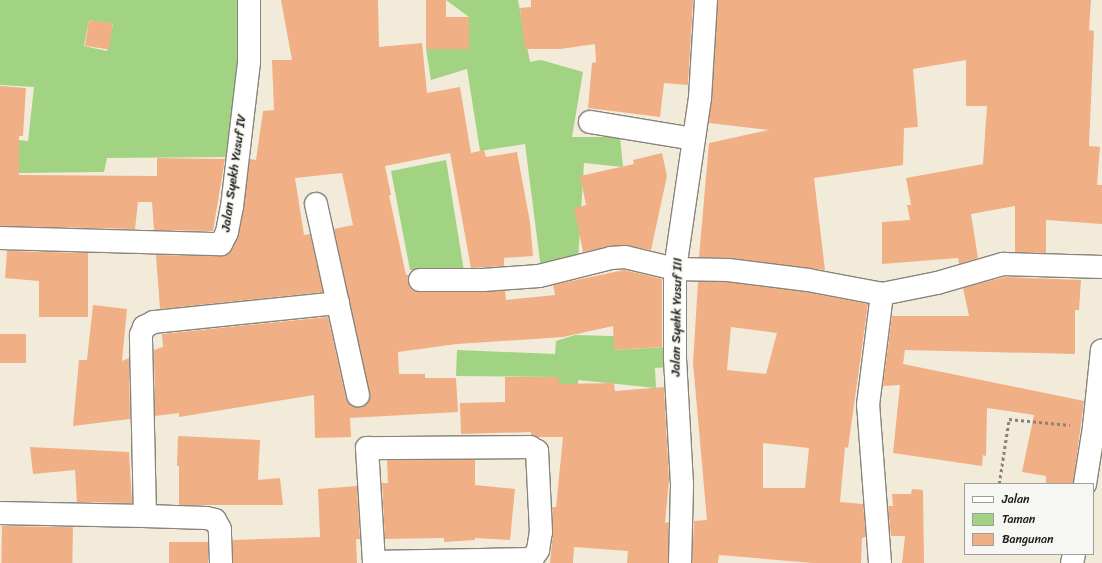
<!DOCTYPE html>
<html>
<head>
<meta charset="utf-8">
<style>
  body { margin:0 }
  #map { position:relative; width:1102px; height:563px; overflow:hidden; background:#f3ebda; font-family:Sriracha,sans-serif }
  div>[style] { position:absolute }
  .green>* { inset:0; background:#a2d382 }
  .building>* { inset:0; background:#f0af84; transform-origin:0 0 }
  .path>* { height:2.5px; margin-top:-1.25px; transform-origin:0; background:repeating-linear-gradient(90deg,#88847b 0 3px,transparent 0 6px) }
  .roads { filter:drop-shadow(1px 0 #88847b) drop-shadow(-1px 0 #88847b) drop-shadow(0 1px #88847b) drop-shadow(0 -1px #88847b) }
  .minor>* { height:22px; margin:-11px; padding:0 11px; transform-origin:11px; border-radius:11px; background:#fff }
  span { translate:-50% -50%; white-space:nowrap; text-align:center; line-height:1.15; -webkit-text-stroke:3.5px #f6f6f2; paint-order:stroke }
  .street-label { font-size:13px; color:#1c1c1c }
  .legend { position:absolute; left:964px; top:483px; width:130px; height:72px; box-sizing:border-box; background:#f6f6f2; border:1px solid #9f9f9c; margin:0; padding:5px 7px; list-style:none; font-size:12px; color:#1c1c1c }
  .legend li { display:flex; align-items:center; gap:8px; height:20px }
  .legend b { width:20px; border:1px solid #9f9f9c }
</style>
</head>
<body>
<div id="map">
  <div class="green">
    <i style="clip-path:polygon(evenodd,0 0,241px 0,240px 52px,230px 157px,107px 158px,104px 172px,19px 173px,19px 140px,28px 141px,34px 87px,0 85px,0 0,89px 20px,113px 24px,107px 51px,84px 46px,89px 20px)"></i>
    <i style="clip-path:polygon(446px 0,518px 0,530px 62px,541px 60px,583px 72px,572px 137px,620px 137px,623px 167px,584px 163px,578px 260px,541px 269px,525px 144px,480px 151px,467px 69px,431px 80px,426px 49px,469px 48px,469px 17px)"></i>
    <i style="clip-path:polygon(446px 160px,464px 271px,410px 270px,391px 171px)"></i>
    <i style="clip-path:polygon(575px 335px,614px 336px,614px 350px,667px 347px,668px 367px,655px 368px,656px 388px,578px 380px,581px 417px,559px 414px,559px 377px,456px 376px,457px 350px,555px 354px,556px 341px)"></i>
  </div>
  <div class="building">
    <i style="clip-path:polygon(281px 0,378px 0,379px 47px,422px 43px,427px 93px,460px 87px,471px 153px,484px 150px,486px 157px,517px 152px,530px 222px,533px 256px,504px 258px,504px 266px,471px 268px,450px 153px,385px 166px,391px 195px,389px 195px,406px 275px,409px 275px,409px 286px,413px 291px,505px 291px,506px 300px,555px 295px,553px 285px,624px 270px,662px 279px,662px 347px,614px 350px,613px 326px,563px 337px,457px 344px,398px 352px,399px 374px,425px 374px,425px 378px,456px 378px,458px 412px,350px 418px,351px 437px,315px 438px,314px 395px,179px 417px,179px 413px,155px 416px,154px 350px,163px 347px,162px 334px,328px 317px,346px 398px,354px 407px,360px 407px,370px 398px,334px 229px,353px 225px,342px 173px,295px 178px,304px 235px,310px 234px,323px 292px,160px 309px,156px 255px,221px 256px,232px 250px,238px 237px,250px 159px,256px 160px,263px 111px,274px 110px,272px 60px,292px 60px)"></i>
    <i style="clip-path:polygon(426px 0,446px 0,446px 17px,469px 17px,469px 49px,426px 49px)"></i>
    <i style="clip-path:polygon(531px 0,693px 0,688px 85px,664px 83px,660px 117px,588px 108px,592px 63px,596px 62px,595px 44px,560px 49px,525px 49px,520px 8px,531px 7px)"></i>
    <i style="clip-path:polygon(718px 0,1091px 0,1089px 30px,1094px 31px,1089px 146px,1100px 147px,1097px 185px,1102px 185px,1102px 224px,1046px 220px,1046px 253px,1015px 252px,1015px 206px,971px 214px,978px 258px,959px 264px,958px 258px,882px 264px,882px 222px,910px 220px,907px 205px,911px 205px,906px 178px,983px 164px,987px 106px,966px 106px,966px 60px,913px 69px,918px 127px,904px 128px,903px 165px,814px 178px,825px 270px,729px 258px,699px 257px,709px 143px,769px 130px,709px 123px)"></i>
    <i style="left:89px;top:20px;width:24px;height:26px;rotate:9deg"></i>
    <i style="clip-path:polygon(0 86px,26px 88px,23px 136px,19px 136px,19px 175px,157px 176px,157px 158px,225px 159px,213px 231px,154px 230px,152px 202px,138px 202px,135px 229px,0 226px)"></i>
    <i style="clip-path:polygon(662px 153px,667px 176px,651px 250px,624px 245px,583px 252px,574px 208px,586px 205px,580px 176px,634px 164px,633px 160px)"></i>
    <i style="clip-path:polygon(7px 251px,88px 253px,88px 317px,39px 317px,39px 281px,5px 278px)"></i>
    <i style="clip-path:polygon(1005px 277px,1081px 280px,1079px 310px,1075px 310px,1075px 354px,905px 350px,903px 364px,1084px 401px,1073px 484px,1046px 484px,1046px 476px,1022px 472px,1034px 415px,987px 408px,986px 456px,983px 455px,982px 466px,893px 453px,900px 385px,883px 386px,892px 316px,969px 316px,963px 288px)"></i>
    <i style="clip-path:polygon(evenodd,698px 282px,727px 282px,806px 292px,868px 304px,848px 448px,845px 447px,840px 502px,863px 504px,866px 537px,862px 538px,861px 563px,813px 563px,719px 555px,718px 563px,692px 563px,694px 521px,707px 520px,693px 363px,698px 282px,731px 327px,777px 333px,766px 374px,727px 370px,731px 327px,698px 282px,763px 443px,809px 448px,805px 488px,763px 488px,763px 443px)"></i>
    <i style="clip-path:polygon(93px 305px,127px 309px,122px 361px,129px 358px,130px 419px,73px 426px,79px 360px,87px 360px)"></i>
    <i style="left:26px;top:334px;width:29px;height:26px;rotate:90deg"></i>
    <i style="clip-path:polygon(505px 377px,559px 377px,559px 384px,614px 383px,615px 391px,664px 387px,669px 480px,665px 523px,669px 522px,668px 563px,627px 563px,628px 551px,574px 547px,573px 563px,550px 563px,553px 532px,552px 507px,556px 507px,563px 437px,537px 437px,531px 435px,531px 432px,461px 434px,460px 403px,505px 402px)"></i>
    <i style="clip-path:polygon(178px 436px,260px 440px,258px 480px,280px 478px,283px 505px,179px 505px,179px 466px,177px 466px)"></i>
    <i style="clip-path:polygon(30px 447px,129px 452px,132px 503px,77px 502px,75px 470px,33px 474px)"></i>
    <i style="clip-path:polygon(387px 460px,475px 460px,475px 485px,515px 489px,510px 540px,475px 538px,475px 540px,444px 542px,444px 538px,385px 539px,382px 483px,388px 483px)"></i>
    <i style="clip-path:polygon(357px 486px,360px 539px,356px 539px,357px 563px,233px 563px,233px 540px,320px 537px,318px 489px)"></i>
    <i style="clip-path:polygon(912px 489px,923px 490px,924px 563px,902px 563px,905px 536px,891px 536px,888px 506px,893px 506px,892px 494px,911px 494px)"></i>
    <i style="left:2px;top:526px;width:71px;height:37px;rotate:1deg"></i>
    <i style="left:208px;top:542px;width:21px;height:39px;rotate:90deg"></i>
  </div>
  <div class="path">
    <i style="left:999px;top:484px;width:66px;rotate:-81.3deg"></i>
    <i style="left:1009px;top:419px;width:61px;rotate:5.6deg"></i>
  </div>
  <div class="roads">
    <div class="minor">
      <i style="left:590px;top:122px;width:105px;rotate:9.3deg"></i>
      <i style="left:316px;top:204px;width:196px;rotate:77.6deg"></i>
      <i style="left:0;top:238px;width:221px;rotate:1.6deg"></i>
      <i style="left:221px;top:244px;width:13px;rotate:-63deg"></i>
      <i style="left:227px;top:232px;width:25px;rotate:-79deg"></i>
      <i style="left:232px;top:207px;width:146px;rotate:-83.3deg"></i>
      <i style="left:249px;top:62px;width:62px;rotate:-90deg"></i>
      <i style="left:420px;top:280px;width:63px"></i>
      <i style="left:483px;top:280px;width:56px;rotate:-4.1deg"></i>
      <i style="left:539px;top:276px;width:74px;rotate:-14deg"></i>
      <i style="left:611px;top:258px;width:14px;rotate:-4deg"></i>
      <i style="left:625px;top:257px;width:51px;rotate:13.5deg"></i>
      <i style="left:675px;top:269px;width:53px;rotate:1.1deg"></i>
      <i style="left:728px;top:270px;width:81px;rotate:7.1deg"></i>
      <i style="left:808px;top:280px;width:75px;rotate:10.7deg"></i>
      <i style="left:1085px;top:484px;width:58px;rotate:-81deg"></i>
      <i style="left:1094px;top:427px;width:77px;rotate:-84.1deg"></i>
      <i style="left:0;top:513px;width:145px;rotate:1.2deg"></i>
      <i style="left:374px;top:562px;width:158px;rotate:-1.1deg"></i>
      <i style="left:532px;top:559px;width:11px;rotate:-56deg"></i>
      <i style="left:538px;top:550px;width:18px;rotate:-81deg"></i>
      <i style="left:541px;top:532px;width:81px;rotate:-92.8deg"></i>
      <i style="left:537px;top:451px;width:8px;rotate:-150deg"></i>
      <i style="left:530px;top:447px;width:163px;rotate:179.6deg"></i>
      <i style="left:367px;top:448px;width:115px;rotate:86.5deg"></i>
      <i style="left:221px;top:563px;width:34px;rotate:-92deg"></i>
      <i style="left:220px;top:529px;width:10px;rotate:-119deg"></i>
      <i style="left:215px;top:520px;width:9px;rotate:-167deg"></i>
      <i style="left:206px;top:518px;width:61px;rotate:-178.1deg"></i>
      <i style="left:145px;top:516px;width:181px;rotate:-91.3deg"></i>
      <i style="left:141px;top:335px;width:9px;rotate:-69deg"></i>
      <i style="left:144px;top:327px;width:11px;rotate:-27deg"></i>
      <i style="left:154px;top:322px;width:185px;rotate:-5.9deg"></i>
      <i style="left:680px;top:563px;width:79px;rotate:-88.5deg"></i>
      <i style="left:682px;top:484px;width:127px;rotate:-93.2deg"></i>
      <i style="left:675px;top:357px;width:88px;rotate:-90deg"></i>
      <i style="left:675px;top:269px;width:173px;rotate:-81.7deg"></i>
      <i style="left:700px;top:98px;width:98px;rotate:-86.5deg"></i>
      <i style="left:880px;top:563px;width:158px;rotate:-94.3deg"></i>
      <i style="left:868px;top:405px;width:112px;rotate:-82.8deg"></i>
      <i style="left:882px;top:294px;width:56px;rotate:-11.3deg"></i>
      <i style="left:937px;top:283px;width:69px;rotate:-16.1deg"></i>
      <i style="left:1003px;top:264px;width:99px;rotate:1.7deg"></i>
      <i style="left:1072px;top:563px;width:9px;rotate:-77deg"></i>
    </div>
  </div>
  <div class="street-label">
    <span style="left:234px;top:173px;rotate:-82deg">Jalan Syekh Yusuf IV</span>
    <span style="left:677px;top:317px;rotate:-89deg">Jalan Syehk Yusuf III</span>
  </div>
  <ul class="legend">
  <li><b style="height:5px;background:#fff"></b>Jalan</li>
  <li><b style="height:11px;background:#a2d382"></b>Taman</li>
  <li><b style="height:11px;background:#f0af84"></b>Bangunan</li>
  </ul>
</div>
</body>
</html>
